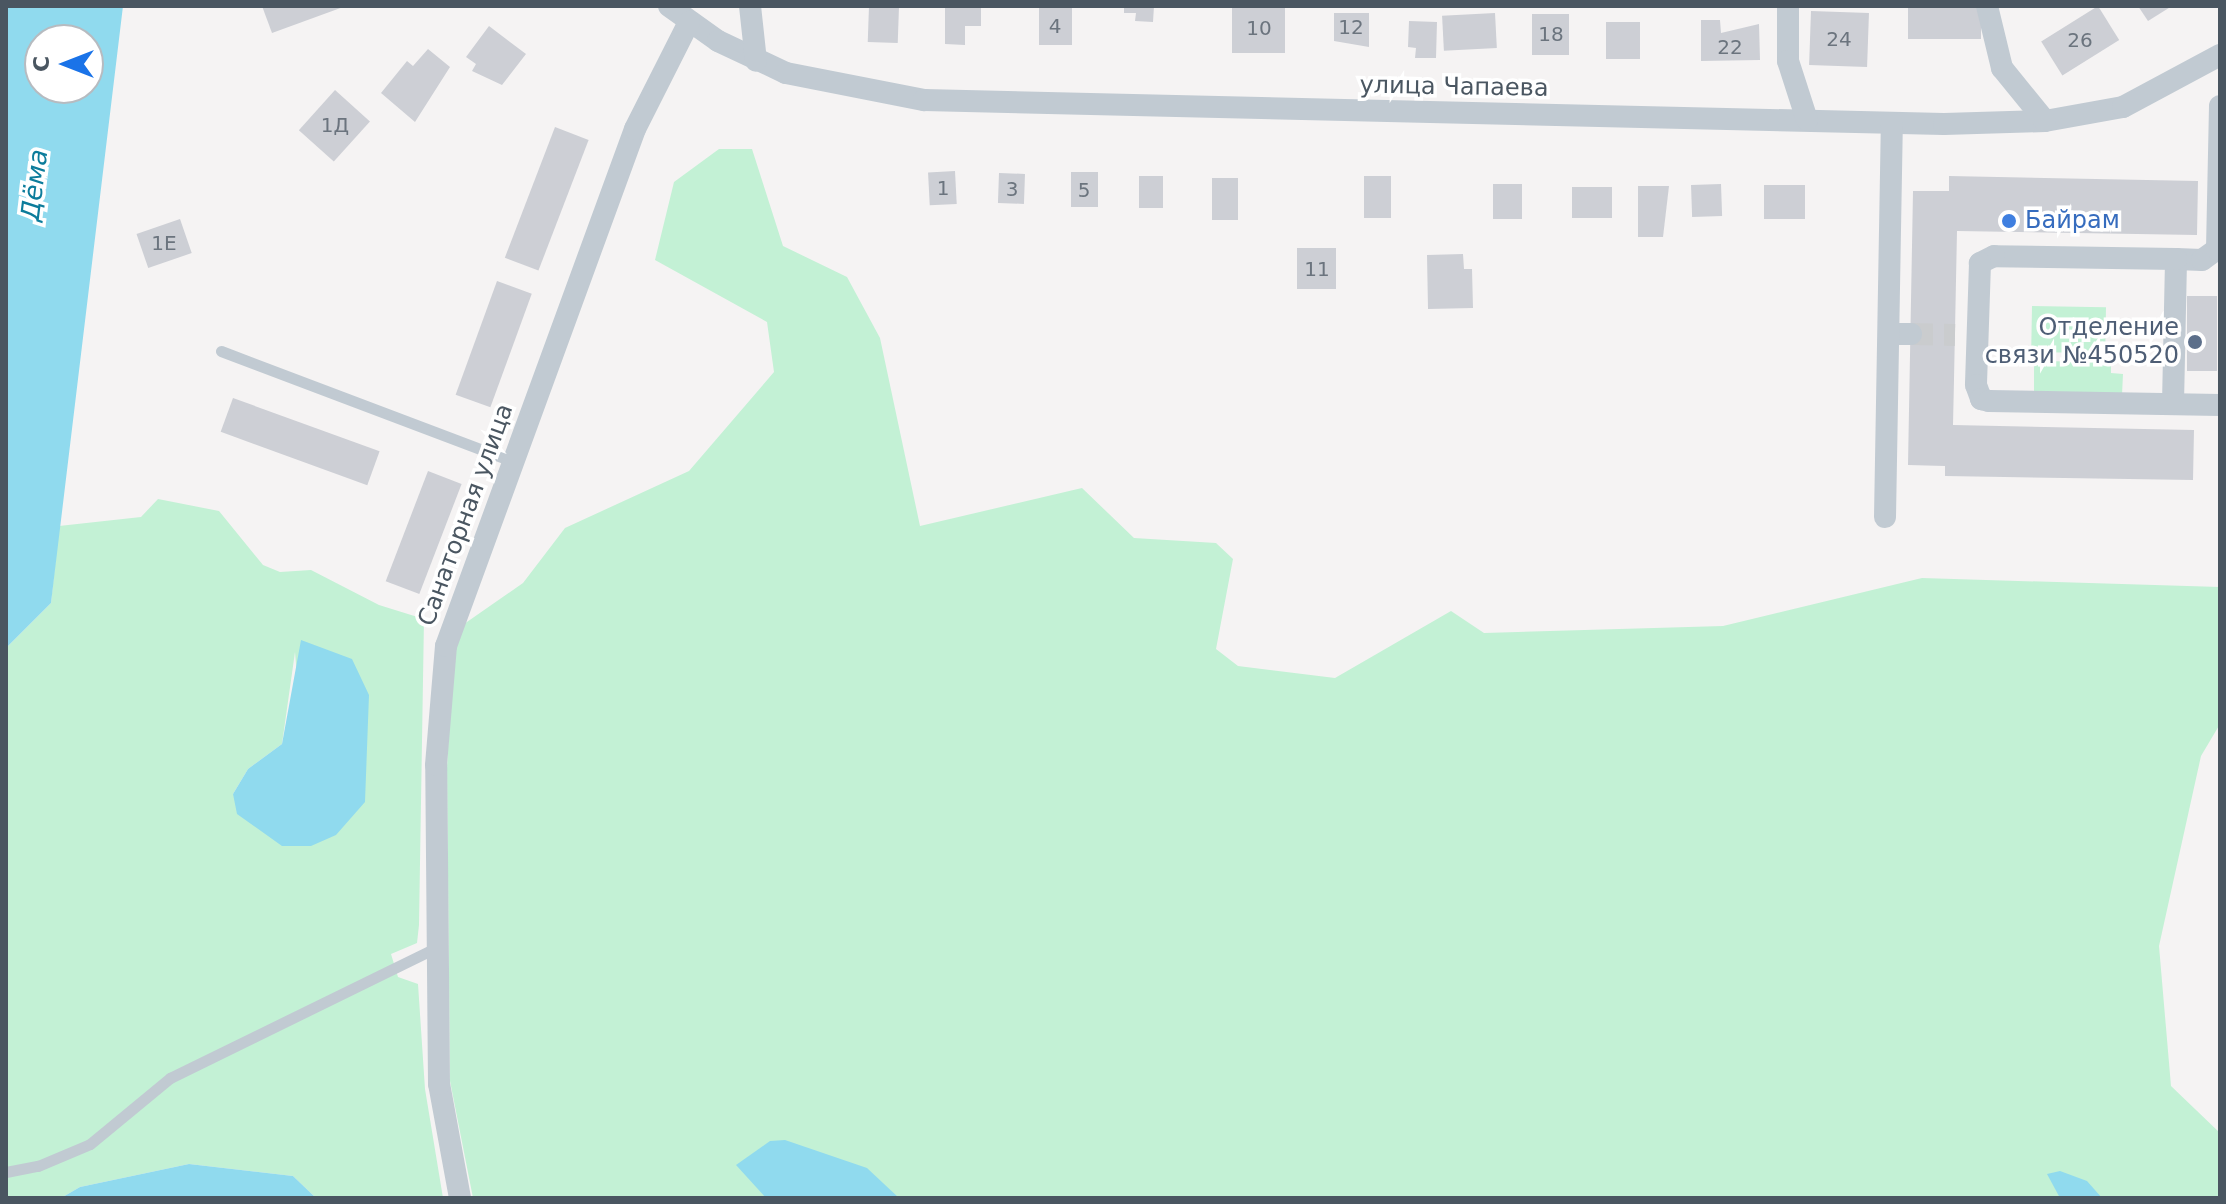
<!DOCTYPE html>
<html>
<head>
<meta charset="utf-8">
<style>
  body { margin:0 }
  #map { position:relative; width:2226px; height:1204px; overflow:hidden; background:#f5f3f3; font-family:"DejaVu Sans",sans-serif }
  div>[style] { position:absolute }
  .green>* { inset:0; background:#c3f1d5; transform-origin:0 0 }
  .water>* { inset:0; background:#90daee }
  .building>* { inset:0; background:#cdcfd5; transform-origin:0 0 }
  .minor-tunnel>* { height:22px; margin-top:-11px; transform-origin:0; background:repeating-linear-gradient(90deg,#caccce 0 22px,transparent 0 33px) }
  .service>* { height:11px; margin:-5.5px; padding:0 5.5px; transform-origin:5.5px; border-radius:5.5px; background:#c1cad2 }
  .minor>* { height:22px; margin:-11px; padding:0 11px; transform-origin:11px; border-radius:11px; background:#c1cad2 }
  .dots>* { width:22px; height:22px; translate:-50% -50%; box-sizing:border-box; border:4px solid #fff; border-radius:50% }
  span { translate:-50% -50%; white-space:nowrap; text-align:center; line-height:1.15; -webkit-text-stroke:7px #fff; paint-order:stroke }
  .number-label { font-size:20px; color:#6b747e }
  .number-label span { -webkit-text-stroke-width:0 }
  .street-label { font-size:24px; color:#4a5661 }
  .shop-label { font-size:24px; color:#366cbe }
  .left { translate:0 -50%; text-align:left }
  .service-label { font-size:24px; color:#4e5e75 }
  .right { translate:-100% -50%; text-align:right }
  .water-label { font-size:26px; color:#0c7c9b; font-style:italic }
  .frame { position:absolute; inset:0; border:8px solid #4a5661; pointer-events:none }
  .north { position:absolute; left:24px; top:24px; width:80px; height:80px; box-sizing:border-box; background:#fff; border:2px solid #b7bbc0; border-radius:50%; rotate:270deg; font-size:22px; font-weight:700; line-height:32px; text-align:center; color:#4a5661 }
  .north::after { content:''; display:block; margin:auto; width:28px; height:36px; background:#1a73e8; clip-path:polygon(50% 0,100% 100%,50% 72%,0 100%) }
</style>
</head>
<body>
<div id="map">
  <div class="green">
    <i style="clip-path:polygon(719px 149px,752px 149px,783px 246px,847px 277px,880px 338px,920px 526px,1082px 488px,1134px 538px,1216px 543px,1233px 559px,1216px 649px,1238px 666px,1335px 678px,1451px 611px,1484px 633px,1723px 626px,1922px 578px,2220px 587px,2220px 724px,2201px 756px,2159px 946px,2171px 1086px,2220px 1133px,2220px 1198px,473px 1198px,450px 1081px,447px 768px,454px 631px,523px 583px,565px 528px,689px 471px,774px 372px,767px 322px,655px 260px,674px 182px)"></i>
    <i style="left:2032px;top:306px;width:74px;height:46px;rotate:1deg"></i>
    <i style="clip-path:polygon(2034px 361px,2111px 362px,2111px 373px,2123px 374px,2122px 395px,2034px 393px)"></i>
    <i style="clip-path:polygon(evenodd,158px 499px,219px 511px,263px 565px,280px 572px,311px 570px,379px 605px,424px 619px,419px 925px,417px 943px,391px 954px,398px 977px,418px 984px,425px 1089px,443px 1198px,316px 1198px,293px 1176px,189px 1164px,80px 1187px,61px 1198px,6px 1198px,6px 648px,51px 603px,59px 526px,141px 517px,158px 499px,295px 652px,311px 846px,233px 794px,248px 769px,282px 744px,295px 652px)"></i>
  </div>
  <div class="water">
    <i style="clip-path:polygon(evenodd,6px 6px,123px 6px,51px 603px,6px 648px,6px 6px,40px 40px,88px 40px,88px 88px,40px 88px,40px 40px)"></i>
    <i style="clip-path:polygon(301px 640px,352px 659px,369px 695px,365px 802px,336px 835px,311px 846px,282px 846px,237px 814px,233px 794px,248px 769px,282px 744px)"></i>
    <i style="clip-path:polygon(785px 1140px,867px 1168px,899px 1198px,766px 1198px,736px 1165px,770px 1141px)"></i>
    <i style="clip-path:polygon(189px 1164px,293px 1176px,316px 1198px,61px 1198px,80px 1187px)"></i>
    <i style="clip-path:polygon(2060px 1171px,2087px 1181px,2102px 1198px,2060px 1198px,2047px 1174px)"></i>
  </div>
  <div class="building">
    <i style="clip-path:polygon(262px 6px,346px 6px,272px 33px)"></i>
    <i style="left:869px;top:6px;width:30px;height:36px;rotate:2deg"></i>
    <i style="clip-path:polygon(945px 6px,981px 6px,981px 26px,965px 26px,965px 45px,945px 44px)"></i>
    <i style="left:1072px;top:6px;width:39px;height:33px;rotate:90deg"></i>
    <i style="clip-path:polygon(1124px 6px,1154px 6px,1153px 22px,1135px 21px,1136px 13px,1124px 13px)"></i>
    <i style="left:1232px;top:6px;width:53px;height:47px"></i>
    <i style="left:1908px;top:6px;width:73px;height:33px"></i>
    <i style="left:2098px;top:6px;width:40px;height:67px;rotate:58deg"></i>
    <i style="clip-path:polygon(2138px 6px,2172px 6px,2148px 21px)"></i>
    <i style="left:1811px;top:11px;width:58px;height:54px;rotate:2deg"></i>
    <i style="clip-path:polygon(1334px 13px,1369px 13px,1369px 47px,1334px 41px)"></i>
    <i style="left:1495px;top:13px;width:35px;height:53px;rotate:87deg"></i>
    <i style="left:1532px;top:14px;width:37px;height:41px"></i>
    <i style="clip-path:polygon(1701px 20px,1720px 20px,1721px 33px,1759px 24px,1760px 60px,1701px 61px)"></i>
    <i style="clip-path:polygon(1409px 21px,1437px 22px,1436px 58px,1415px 58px,1416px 48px,1408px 47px)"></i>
    <i style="left:1606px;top:22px;width:34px;height:37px"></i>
    <i style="clip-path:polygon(489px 26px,526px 54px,502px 85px,472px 71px,476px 64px,466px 57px)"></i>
    <i style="clip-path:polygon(428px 49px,450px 67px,415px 122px,381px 93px,407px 61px,413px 66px)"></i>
    <i style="left:335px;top:90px;width:47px;height:54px;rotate:42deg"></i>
    <i style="left:555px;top:127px;width:36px;height:140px;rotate:21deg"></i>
    <i style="left:955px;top:171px;width:33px;height:27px;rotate:87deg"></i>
    <i style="left:1071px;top:172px;width:27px;height:35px"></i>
    <i style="left:999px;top:173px;width:26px;height:30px;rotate:2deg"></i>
    <i style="left:1139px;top:176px;width:24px;height:32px"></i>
    <i style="left:1391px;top:176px;width:42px;height:27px;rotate:90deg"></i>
    <i style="clip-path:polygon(1949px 176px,2198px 181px,2197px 235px,1957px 231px,1954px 380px,1953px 425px,2194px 430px,2193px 480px,1945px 476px,1945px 466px,1908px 465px,1913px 191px,1949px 191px)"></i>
    <i style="left:1212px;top:178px;width:26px;height:42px"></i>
    <i style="left:1493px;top:184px;width:29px;height:35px"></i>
    <i style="left:1721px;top:184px;width:32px;height:30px;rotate:88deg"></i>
    <i style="left:1805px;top:185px;width:34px;height:41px;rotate:90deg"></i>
    <i style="clip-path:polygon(1638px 186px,1669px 186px,1663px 237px,1638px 237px)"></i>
    <i style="left:1572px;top:187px;width:40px;height:31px"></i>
    <i style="left:180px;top:219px;width:36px;height:46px;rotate:71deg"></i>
    <i style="left:1297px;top:248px;width:39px;height:41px"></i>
    <i style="clip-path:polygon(1463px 254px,1464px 269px,1472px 269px,1473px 308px,1428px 309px,1427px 255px)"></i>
    <i style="left:497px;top:281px;width:37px;height:121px;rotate:20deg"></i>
    <i style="left:2187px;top:296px;width:30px;height:75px"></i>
    <i style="left:233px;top:398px;width:156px;height:36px;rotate:20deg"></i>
    <i style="left:428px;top:471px;width:36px;height:118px;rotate:21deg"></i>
  </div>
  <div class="minor-tunnel">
    <i style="left:1911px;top:334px;width:44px;rotate:1.3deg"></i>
  </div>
  <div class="service">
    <i style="left:221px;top:351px;width:311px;rotate:20.7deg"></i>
    <i style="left:6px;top:1172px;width:33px;rotate:-11deg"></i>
    <i style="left:38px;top:1166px;width:56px;rotate:-22.9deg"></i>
    <i style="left:90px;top:1144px;width:104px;rotate:-39.5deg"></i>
    <i style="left:170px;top:1078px;width:297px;rotate:-26.1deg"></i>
  </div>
  <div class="minor">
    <i style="left:669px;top:6px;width:60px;rotate:35.5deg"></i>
    <i style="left:718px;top:41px;width:75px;rotate:25.2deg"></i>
    <i style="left:786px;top:73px;width:141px;rotate:11.1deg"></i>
    <i style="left:924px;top:100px;width:1020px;rotate:1.35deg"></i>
    <i style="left:1944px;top:124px;width:101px;rotate:-1.7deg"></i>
    <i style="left:2045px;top:121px;width:79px;rotate:-10.2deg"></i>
    <i style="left:2123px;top:107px;width:110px;rotate:-28.2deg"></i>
    <i style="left:750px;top:6px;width:55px;rotate:83.8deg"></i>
    <i style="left:1788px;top:6px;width:55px;rotate:90deg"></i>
    <i style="left:1788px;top:61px;width:62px;rotate:72.1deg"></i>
    <i style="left:1987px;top:6px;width:64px;rotate:76.4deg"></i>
    <i style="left:2002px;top:68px;width:68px;rotate:50.9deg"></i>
    <i style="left:2176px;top:259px;width:26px;rotate:2deg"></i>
    <i style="left:2202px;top:260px;width:19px;rotate:-36deg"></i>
    <i style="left:2217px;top:249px;width:143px;rotate:-88.8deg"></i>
    <i style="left:1889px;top:334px;width:22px"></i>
    <i style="left:2173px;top:404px;width:145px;rotate:-88.8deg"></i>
    <i style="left:2176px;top:259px;width:182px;rotate:-179.1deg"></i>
    <i style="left:1994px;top:256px;width:16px;rotate:153deg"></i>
    <i style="left:1980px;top:263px;width:122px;rotate:91.9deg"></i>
    <i style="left:1976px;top:385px;width:15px;rotate:70deg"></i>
    <i style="left:1981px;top:399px;width:8px;rotate:14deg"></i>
    <i style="left:1989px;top:401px;width:231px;rotate:1deg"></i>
    <i style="left:1885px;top:517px;width:394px;rotate:-89deg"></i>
    <i style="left:460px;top:1198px;width:116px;rotate:-100.4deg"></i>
    <i style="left:439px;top:1084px;width:319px;rotate:-90.5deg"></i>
    <i style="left:436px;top:765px;width:119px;rotate:-85.2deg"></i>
    <i style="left:446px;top:646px;width:550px;rotate:-69.92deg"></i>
    <i style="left:635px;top:129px;width:120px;rotate:-63.2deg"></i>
  </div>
  <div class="dots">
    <i style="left:2009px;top:221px;background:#3f7fe0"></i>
    <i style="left:2195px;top:342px;background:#5c6f8a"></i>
  </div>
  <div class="number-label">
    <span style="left:1055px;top:26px">4</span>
    <span style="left:1351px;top:27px">12</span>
    <span style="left:1259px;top:28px">10</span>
    <span style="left:1551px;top:34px">18</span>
    <span style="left:1839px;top:39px">24</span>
    <span style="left:2080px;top:40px">26</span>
    <span style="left:1730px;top:47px">22</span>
    <span style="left:335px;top:125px">1Д</span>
    <span style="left:943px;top:188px">1</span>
    <span style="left:1012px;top:189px">3</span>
    <span style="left:1084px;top:190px">5</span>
    <span style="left:164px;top:243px">1Е</span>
    <span style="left:1317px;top:269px">11</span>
  </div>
  <div class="street-label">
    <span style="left:1454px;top:87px;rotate:1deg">улица Чапаева</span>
    <span style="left:466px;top:515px;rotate:-70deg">Санаторная улица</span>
  </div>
  <div class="shop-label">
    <span class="left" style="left:2025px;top:221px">Байрам</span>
  </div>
  <div class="service-label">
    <span class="right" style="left:2179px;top:342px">Отделение<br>связи №450520</span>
  </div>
  <div class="water-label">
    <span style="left:35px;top:185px;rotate:-83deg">Дёма</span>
  </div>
  <div class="frame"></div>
  <div class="north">С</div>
</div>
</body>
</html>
